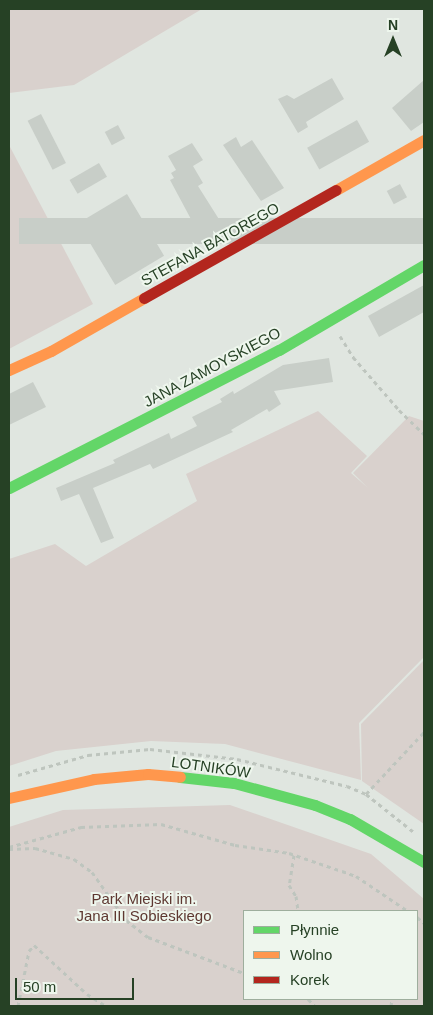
<!DOCTYPE html>
<html>
<head>
<meta charset="utf-8">
<style>
  body { margin:0 }
  #map { position:relative; width:433px; height:1015px; overflow:hidden; background:#e0e6e0; font-family:Helvetica,sans-serif }
  div>[style] { position:absolute }
  .green>* { inset:0; background:#d9d1cd }
  .building>* { inset:0; background:#c8cec8; transform-origin:0 0 }
  .path>* { height:3px; margin-top:-1.5px; transform-origin:0; background:repeating-linear-gradient(90deg,#bec5be 0 4px,transparent 0 8px) }
  .fast>* { height:11px; margin:-5.5px; padding:0 5.5px; transform-origin:5.5px; border-radius:5.5px; background:#63d668 }
  .slow>* { height:11px; margin:-5.5px; padding:0 5.5px; transform-origin:5.5px; border-radius:5.5px; background:#ff974d }
  .jam>* { height:11px; margin:-5.5px; padding:0 5.5px; transform-origin:5.5px; border-radius:5.5px; background:#b3261e }
  span { translate:-50% -50%; white-space:nowrap; text-align:center; line-height:1.15; -webkit-text-stroke:4px #eef6ed; paint-order:stroke }
  .street-label { font-size:15px; color:#264125 }
  .park-label { font-size:15px; color:#5e3831 }
  .frame { position:absolute; inset:0; border:10px solid #264125; pointer-events:none }
  .legend { position:absolute; left:243px; top:910px; width:175px; height:90px; box-sizing:border-box; background:#eef6ed; border:1px solid #9eae9d; margin:0; padding:6px 9px; list-style:none; font-size:15px; color:#264125 }
  .legend li { display:flex; align-items:center; gap:10px; height:25px }
  .legend b { width:25px; border:1px solid #9eae9d }
  .north { position:absolute; left:368px; top:15px; width:50px; height:50px; -webkit-text-stroke:4px #eef6ed; paint-order:stroke; rotate:0deg; font-size:14px; font-weight:700; line-height:20px; text-align:center; color:#264125 }
  .north::after { content:''; display:block; margin:auto; width:18px; height:22px; background:#264125; clip-path:polygon(50% 0,100% 100%,50% 72%,0 100%) }
  .scale { position:absolute; left:15px; top:978px; width:119px; height:22px; box-sizing:border-box; border:2px solid #264125; border-top:0; padding-left:6px; font-size:15px; line-height:18px; white-space:nowrap; color:#264125; -webkit-text-stroke:4px #eef6ed; paint-order:stroke }
</style>
</head>
<body>
<div id="map">
  <div class="green">
    <i style="clip-path:polygon(9px 9px,202px 9px,74px 85px,9px 93px)"></i>
    <i style="clip-path:polygon(9px 145px,93px 304px,9px 349px)"></i>
    <i style="clip-path:polygon(318px 411px,367px 456px,351px 473px,368px 488px,353px 473px,409px 416px,424px 421px,424px 657px,359px 723px,361px 780px,225px 744px,151px 741px,56px 751px,9px 766px,9px 559px,55px 544px,86px 566px,197px 501px,186px 474px)"></i>
    <i style="clip-path:polygon(424px 660px,424px 824px,362px 781px,361px 724px)"></i>
    <i style="clip-path:polygon(evenodd,230px 805px,371px 854px,424px 899px,424px 1006px,9px 1006px,9px 827px,63px 810px,230px 805px,417px 911px,417px 999px,244px 999px,244px 911px,417px 911px)"></i>
  </div>
  <div class="building">
    <i style="clip-path:polygon(332px 78px,344px 99px,306px 122px,308px 127px,298px 133px,278px 99px,287px 95px,294px 99px)"></i>
    <i style="clip-path:polygon(424px 80px,424px 122px,411px 131px,392px 108px)"></i>
    <i style="left:41px;top:114px;width:55px;height:15px;rotate:63deg"></i>
    <i style="left:357px;top:120px;width:25px;height:57px;rotate:61deg"></i>
    <i style="left:118px;top:125px;width:15px;height:15px;rotate:62deg"></i>
    <i style="clip-path:polygon(236px 137px,241px 147px,252px 140px,284px 188px,261px 201px,223px 145px)"></i>
    <i style="clip-path:polygon(192px 143px,203px 160px,193px 166px,203px 183px,198px 186px,222px 224px,200px 236px,170px 180px,174px 178px,171px 173px,176px 170px,168px 156px)"></i>
    <i style="left:99px;top:163px;width:16px;height:34px;rotate:60deg"></i>
    <i style="left:400px;top:184px;width:15px;height:15px;rotate:62deg"></i>
    <i style="left:127px;top:194px;width:72px;height:57px;rotate:59deg"></i>
    <i style="left:424px;top:218px;width:26px;height:405px;rotate:90deg"></i>
    <i style="clip-path:polygon(424px 285px,424px 312px,379px 337px,368px 316px)"></i>
    <i style="clip-path:polygon(329px 358px,333px 382px,274px 391px,281px 404px,269px 412px,267px 409px,231px 430px,233px 432px,153px 469px,150px 464px,93px 488px,114px 538px,101px 543px,79px 494px,61px 501px,56px 488px,115px 463px,113px 460px,169px 433px,171px 439px,197px 426px,192px 417px,222px 402px,220px 399px,233px 391px,234px 394px,283px 365px)"></i>
    <i style="clip-path:polygon(33px 382px,46px 407px,9px 425px,9px 394px)"></i>
  </div>
  <div class="path">
    <i style="left:340px;top:336px;width:25px;rotate:58deg"></i>
    <i style="left:353px;top:357px;width:70px;rotate:49deg"></i>
    <i style="left:399px;top:410px;width:35px;rotate:44deg"></i>
    <i style="left:18px;top:775px;width:73px;rotate:-15.9deg"></i>
    <i style="left:88px;top:755px;width:62px;rotate:-5.5deg"></i>
    <i style="left:150px;top:749px;width:88px;rotate:6.6deg"></i>
    <i style="left:237px;top:759px;width:113px;rotate:13.8deg"></i>
    <i style="left:347px;top:786px;width:21px;rotate:23deg"></i>
    <i style="left:366px;top:794px;width:63px;rotate:38.5deg"></i>
    <i style="left:366px;top:794px;width:85px;rotate:-46.9deg"></i>
    <i style="left:9px;top:847px;width:75px;rotate:-15.5deg"></i>
    <i style="left:81px;top:827px;width:80px;rotate:-2.1deg"></i>
    <i style="left:161px;top:824px;width:77px;rotate:15.8deg"></i>
    <i style="left:235px;top:845px;width:55px;rotate:8.4deg"></i>
    <i style="left:289px;top:853px;width:56px;rotate:18.8deg"></i>
    <i style="left:342px;top:871px;width:15px;rotate:20deg"></i>
    <i style="left:356px;top:876px;width:63px;rotate:33.9deg"></i>
    <i style="left:9px;top:849px;width:26px;rotate:-2deg"></i>
    <i style="left:35px;top:848px;width:41px;rotate:15.8deg"></i>
    <i style="left:74px;top:859px;width:22px;rotate:36deg"></i>
    <i style="left:92px;top:872px;width:59px;rotate:54.7deg"></i>
    <i style="left:126px;top:920px;width:28px;rotate:38deg"></i>
    <i style="left:148px;top:937px;width:103px;rotate:20.6deg"></i>
    <i style="left:294px;top:855px;width:30px;rotate:99deg"></i>
    <i style="left:289px;top:885px;width:13px;rotate:58deg"></i>
    <i style="left:296px;top:896px;width:15px;rotate:82deg"></i>
    <i style="left:417px;top:917px;width:9px;rotate:41deg"></i>
    <i style="left:308px;top:999px;width:10px;rotate:45deg"></i>
    <i style="left:18px;top:1006px;width:56px;rotate:-78.7deg"></i>
    <i style="left:29px;top:951px;width:8px;rotate:-50deg"></i>
    <i style="left:34px;top:945px;width:72px;rotate:42.8deg"></i>
    <i style="left:87px;top:994px;width:22px;rotate:32deg"></i>
    <i style="left:391px;top:1006px;width:7px;rotate:-82deg"></i>
  </div>
  <div class="fast">
    <i style="left:9px;top:488px;width:303px;rotate:-27.1deg"></i>
    <i style="left:279px;top:350px;width:168px;rotate:-30.4deg"></i>
    <i style="left:180px;top:777px;width:54px;rotate:6.3deg"></i>
    <i style="left:234px;top:783px;width:84px;rotate:15.2deg"></i>
    <i style="left:315px;top:805px;width:38px;rotate:22deg"></i>
    <i style="left:350px;top:819px;width:86px;rotate:30.2deg"></i>
  </div>
  <div class="slow">
    <i style="left:336px;top:190px;width:101px;rotate:-29.6deg"></i>
    <i style="left:9px;top:370px;width:46px;rotate:-24.3deg"></i>
    <i style="left:51px;top:351px;width:107px;rotate:-29.7deg"></i>
    <i style="left:9px;top:798px;width:87px;rotate:-12.6deg"></i>
    <i style="left:94px;top:779px;width:54px;rotate:-5.3deg"></i>
    <i style="left:148px;top:774px;width:32px;rotate:5deg"></i>
  </div>
  <div class="jam">
    <i style="left:144px;top:298px;width:220px;rotate:-29.4deg"></i>
  </div>
  <div class="street-label">
    <span style="left:210px;top:244px;rotate:-29deg">STEFANA BATOREGO</span>
    <span style="left:212px;top:367px;rotate:-28deg">JANA ZAMOYSKIEGO</span>
    <span style="left:211px;top:767px;rotate:8deg">LOTNIKÓW</span>
  </div>
  <div class="park-label">
    <span style="left:144px;top:907px">Park Miejski im.<br>Jana III Sobieskiego</span>
  </div>
  <div class="frame"></div>
  <ul class="legend">
  <li><b style="height:6px;background:#63d668"></b>Płynnie</li>
  <li><b style="height:6px;background:#ff974d"></b>Wolno</li>
  <li><b style="height:6px;background:#b3261e"></b>Korek</li>
  </ul>
  <div class="north">N</div>
  <div class="scale">50 m</div>
</div>
</body>
</html>
